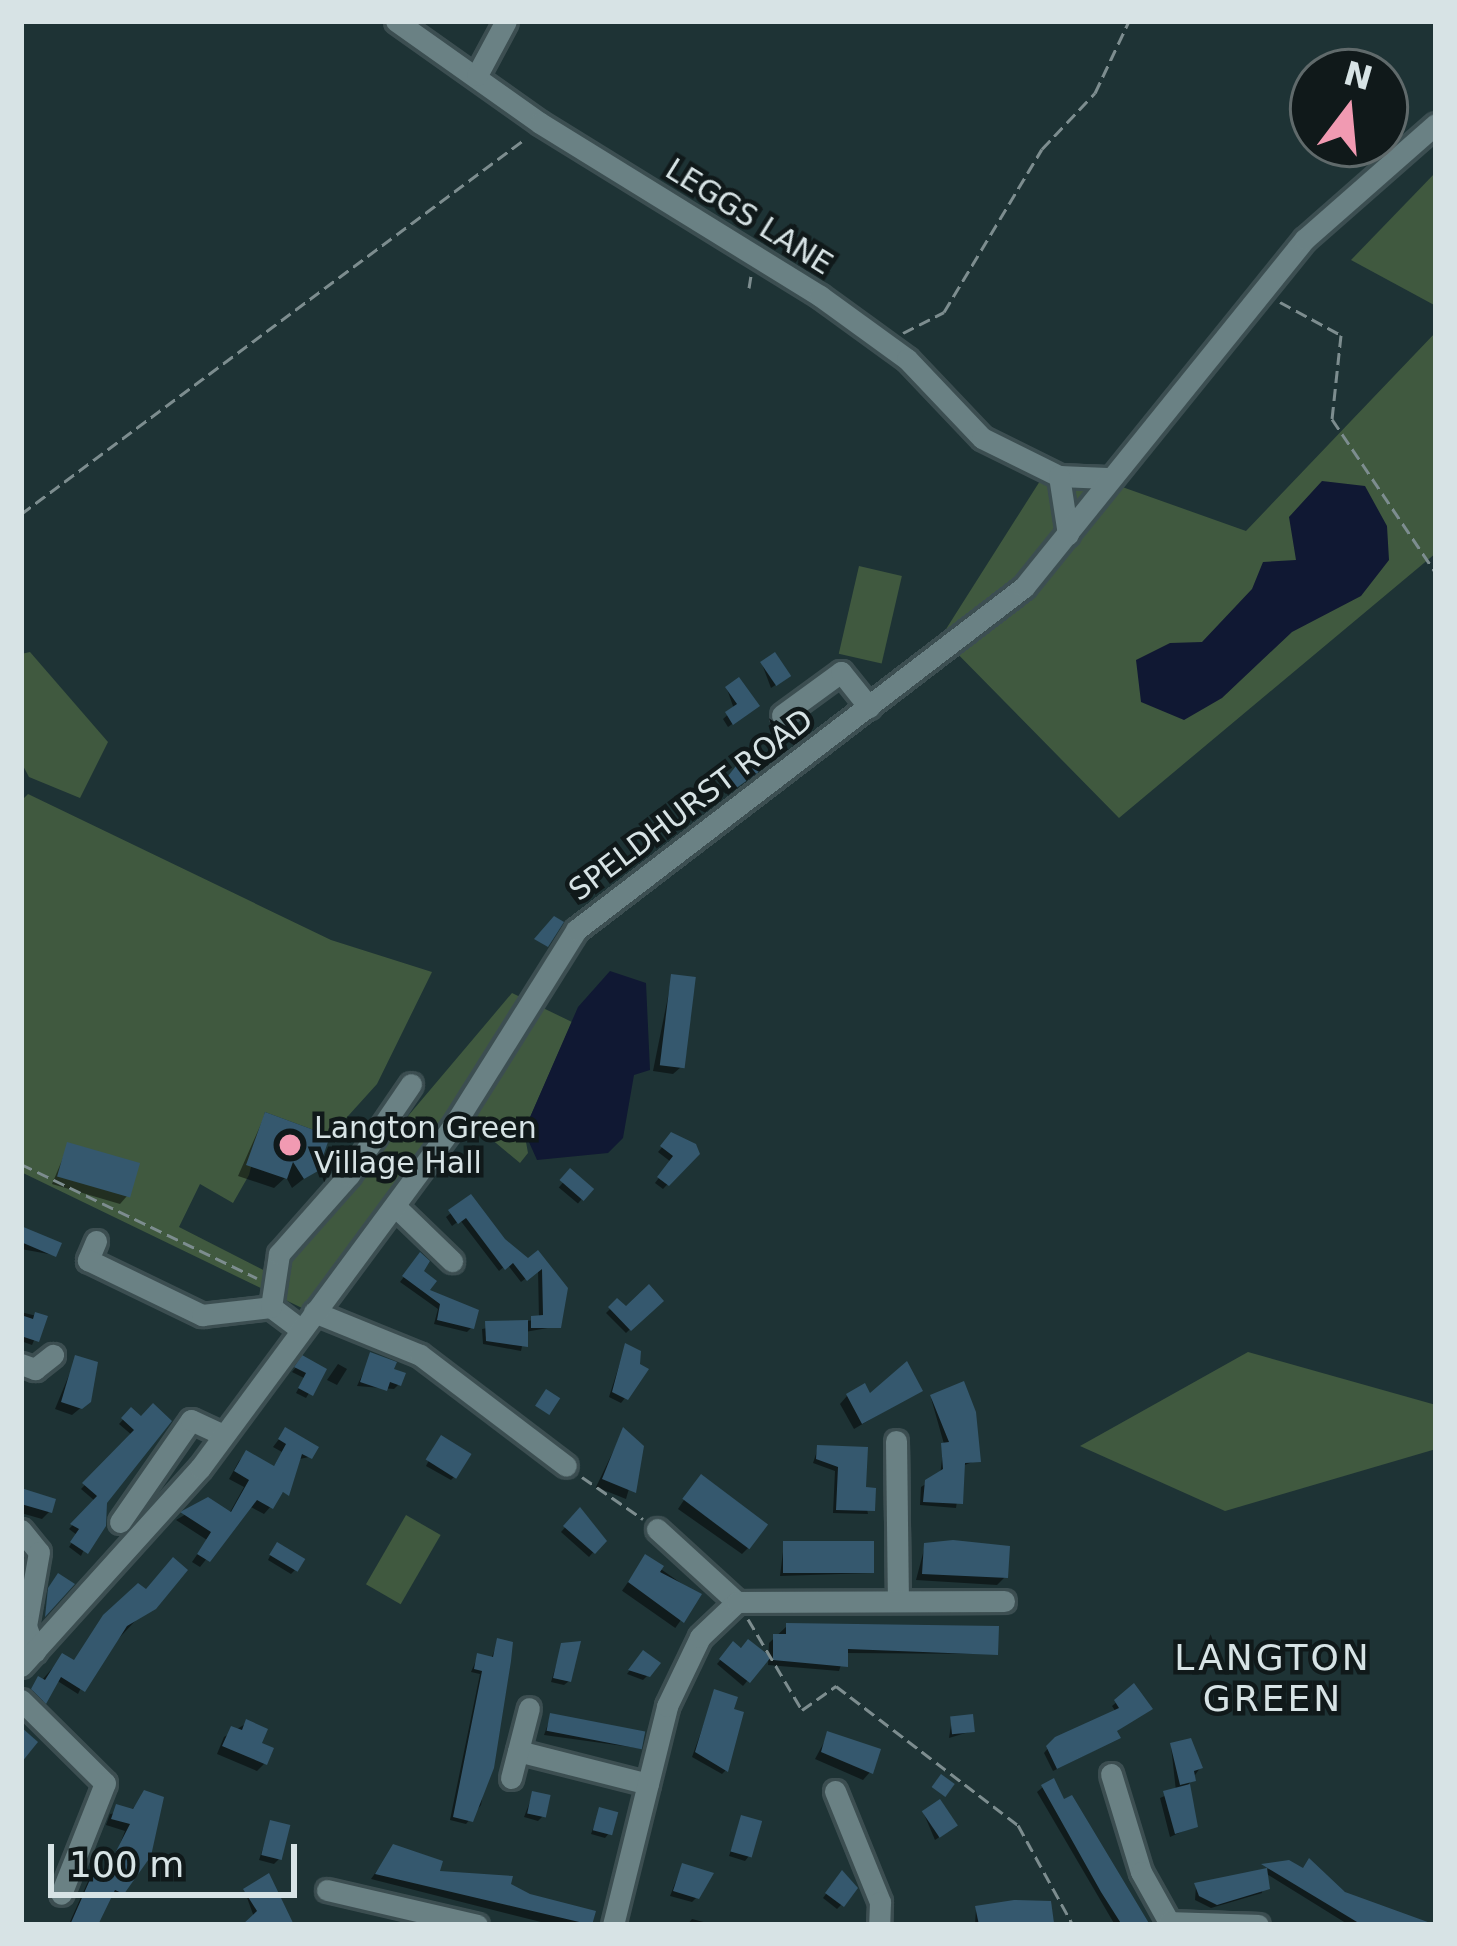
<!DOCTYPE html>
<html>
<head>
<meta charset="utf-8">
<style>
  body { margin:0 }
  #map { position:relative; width:1457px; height:1946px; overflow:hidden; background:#1e3335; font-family:"DejaVu Sans",sans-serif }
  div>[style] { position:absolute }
  .green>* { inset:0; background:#40593f; transform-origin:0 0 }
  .water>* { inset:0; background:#101833 }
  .shadow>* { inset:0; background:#0007; transform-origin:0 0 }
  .building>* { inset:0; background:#35586e; transform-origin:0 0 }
  .path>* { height:3px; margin-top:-1.5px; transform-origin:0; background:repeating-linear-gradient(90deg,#7d8d8f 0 12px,transparent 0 18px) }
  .roads { filter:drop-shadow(3px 0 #3c4e51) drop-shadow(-3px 0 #3c4e51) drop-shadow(0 3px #3c4e51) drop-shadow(0 -3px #3c4e51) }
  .minor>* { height:21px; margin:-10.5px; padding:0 10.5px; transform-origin:10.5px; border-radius:10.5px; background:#6a8184 }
  .dots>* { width:33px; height:33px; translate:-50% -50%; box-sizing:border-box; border:6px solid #10191a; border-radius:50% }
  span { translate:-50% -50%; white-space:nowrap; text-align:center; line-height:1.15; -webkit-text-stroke:9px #10191a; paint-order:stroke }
  .street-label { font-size:30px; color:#d7e3e5 }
  .poi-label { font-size:30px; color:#d7e3e5 }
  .left { translate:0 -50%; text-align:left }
  .quarter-label { font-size:36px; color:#d7e3e5; letter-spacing:3px }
  .frame { position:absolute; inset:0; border:24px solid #d7e3e5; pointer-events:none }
  .north { position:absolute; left:1289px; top:48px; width:120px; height:120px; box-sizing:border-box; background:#10191a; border:3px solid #606a6b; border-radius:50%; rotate:16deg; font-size:33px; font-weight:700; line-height:48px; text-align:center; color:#d7e3e5 }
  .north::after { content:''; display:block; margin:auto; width:42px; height:54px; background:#f19ab2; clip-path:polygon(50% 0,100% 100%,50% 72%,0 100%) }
  .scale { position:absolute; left:48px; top:1844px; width:249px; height:54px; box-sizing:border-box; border:6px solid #d7e3e5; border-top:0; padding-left:15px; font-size:36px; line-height:42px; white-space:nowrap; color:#d7e3e5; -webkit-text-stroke:9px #10191a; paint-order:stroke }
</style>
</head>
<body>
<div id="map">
  <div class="green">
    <i style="clip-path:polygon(1436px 172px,1436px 306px,1351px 260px)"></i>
    <i style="clip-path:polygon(1436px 332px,1436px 553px,1119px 818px,941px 637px,1052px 462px,1246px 531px)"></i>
    <i style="left:859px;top:566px;width:44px;height:90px;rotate:13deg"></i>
    <i style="clip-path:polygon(30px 652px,108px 742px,80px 798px,29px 777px,21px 762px,21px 654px)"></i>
    <i style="clip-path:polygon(28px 794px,331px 940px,432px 972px,377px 1084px,330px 1136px,265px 1112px,249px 1175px,233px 1203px,200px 1184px,179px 1227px,283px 1280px,288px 1258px,512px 993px,572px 1022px,524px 1131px,528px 1153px,520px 1163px,454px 1108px,302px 1308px,21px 1172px,21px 801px)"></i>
    <i style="clip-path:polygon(1248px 1352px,1436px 1405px,1436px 1449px,1225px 1511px,1080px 1446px)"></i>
    <i style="left:406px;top:1515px;width:40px;height:80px;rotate:30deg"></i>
  </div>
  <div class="water">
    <i style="clip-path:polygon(1322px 481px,1365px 486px,1387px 526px,1389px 560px,1361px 596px,1292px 632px,1222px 698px,1184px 720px,1141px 702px,1136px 660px,1170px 643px,1202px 642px,1252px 589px,1263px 562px,1296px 560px,1289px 517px)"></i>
    <i style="clip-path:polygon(610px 971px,646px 983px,650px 1070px,634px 1075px,623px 1138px,608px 1153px,537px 1160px,524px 1131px,578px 1007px)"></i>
  </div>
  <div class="shadow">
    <i style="clip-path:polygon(762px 664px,783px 680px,771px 688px)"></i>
    <i style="clip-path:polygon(727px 689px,752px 710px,728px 727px,723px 719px,734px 709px)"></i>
    <i style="clip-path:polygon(736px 768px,748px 778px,726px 794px,720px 789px)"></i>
    <i style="clip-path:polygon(672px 977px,681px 1067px,673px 1074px,653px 1071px)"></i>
    <i style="clip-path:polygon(265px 1115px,315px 1170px,292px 1188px,286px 1177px,274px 1188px,238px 1176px)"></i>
    <i style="clip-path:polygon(672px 1136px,696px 1154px,663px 1189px,655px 1183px,671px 1162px,658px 1152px)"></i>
    <i style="clip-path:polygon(68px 1146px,127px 1196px,120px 1204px,52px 1184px)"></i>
    <i style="left:571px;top:1173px;width:25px;height:19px;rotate:40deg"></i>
    <i style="clip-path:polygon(470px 1198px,503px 1241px,528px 1262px,537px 1255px,565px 1288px,559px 1326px,525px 1332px,521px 1351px,483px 1344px,482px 1329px,539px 1319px,538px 1269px,521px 1282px,507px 1264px,499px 1271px,460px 1220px,452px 1226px,446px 1217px)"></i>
    <i style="clip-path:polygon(21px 1229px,54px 1255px,21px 1249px)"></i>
    <i style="clip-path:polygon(416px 1261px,425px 1292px,471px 1328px,467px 1332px,434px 1324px,438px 1309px,400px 1282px)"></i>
    <i style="clip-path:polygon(660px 1301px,626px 1333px,606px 1313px,617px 1302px,626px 1310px)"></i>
    <i style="clip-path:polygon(21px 1312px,44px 1318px,32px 1345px,21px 1341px)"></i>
    <i style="clip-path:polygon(625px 1347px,625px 1398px,621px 1403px,609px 1397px)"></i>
    <i style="clip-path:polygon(371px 1356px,399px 1384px,394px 1389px,357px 1386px)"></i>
    <i style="clip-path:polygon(76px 1358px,89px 1401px,72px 1415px,55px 1409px)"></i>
    <i style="clip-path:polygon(303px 1359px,323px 1370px,306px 1398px,296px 1393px,304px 1378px,292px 1372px)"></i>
    <i style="clip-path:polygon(338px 1364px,347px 1369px,337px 1385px,327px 1380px)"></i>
    <i style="clip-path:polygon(919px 1391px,854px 1429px,840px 1404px,847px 1396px)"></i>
    <i style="clip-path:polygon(931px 1398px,978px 1460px,962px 1466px,956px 1508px,920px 1505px,921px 1487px,940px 1475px,944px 1444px)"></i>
    <i style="clip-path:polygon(131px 1411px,141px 1420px,81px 1556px,69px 1547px,77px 1535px,69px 1529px,95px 1501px,81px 1489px,133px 1436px,119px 1424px)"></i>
    <i style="clip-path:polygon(286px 1430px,309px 1457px,295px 1460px,292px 1482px,264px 1514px,249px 1506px,200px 1567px,192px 1562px,207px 1540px,176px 1520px,208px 1501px,229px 1514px,244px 1487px,229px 1479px,239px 1461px,246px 1454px,273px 1468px,282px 1452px,273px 1447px)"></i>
    <i style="clip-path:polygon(623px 1431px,641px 1447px,626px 1499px,596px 1487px)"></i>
    <i style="clip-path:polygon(438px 1443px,455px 1476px,451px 1480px,426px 1466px)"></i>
    <i style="clip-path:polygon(818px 1448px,863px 1490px,868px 1514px,833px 1513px,835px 1471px,813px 1463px)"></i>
    <i style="clip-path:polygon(694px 1485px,749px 1547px,742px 1554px,678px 1509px)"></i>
    <i style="clip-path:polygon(21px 1491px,49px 1512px,42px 1519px,21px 1513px)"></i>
    <i style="clip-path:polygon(580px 1511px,603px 1541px,589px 1557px,561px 1532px)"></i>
    <i style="clip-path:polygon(784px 1544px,871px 1573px,780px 1576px)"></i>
    <i style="clip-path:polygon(925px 1546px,1005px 1577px,997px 1585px,916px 1580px)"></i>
    <i style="clip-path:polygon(273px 1550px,295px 1570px,291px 1574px,268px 1560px)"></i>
    <i style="left:645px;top:1558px;width:65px;height:40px;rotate:35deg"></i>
    <i style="clip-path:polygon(183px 1570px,90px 1669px,78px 1694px,56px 1680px,40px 1706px,29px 1695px,63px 1656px,73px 1663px,145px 1593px)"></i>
    <i style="clip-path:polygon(787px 1626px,995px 1654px,845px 1653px,839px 1671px,768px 1665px,769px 1643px)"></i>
    <i style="clip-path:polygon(498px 1642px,509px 1644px,481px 1805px,466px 1824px,450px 1820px,480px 1674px,471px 1672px,478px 1656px,491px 1659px)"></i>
    <i style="clip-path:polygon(733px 1645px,767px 1657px,743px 1686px,717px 1664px)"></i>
    <i style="clip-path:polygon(562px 1646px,569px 1681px,564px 1685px,551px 1682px)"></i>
    <i style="clip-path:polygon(639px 1658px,648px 1675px,643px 1680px,627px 1674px)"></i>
    <i style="clip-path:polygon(1134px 1688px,1113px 1741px,1053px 1771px,1044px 1753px,1056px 1739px,1116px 1712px,1112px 1706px)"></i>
    <i style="clip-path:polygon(715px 1693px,726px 1770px,722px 1774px,692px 1757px)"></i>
    <i style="clip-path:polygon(551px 1716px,638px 1748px,544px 1735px)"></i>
    <i style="clip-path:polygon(952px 1719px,972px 1731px,949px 1738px)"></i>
    <i style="clip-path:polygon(247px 1723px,264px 1764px,257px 1771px,217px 1754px,224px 1737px)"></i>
    <i style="clip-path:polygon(828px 1735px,870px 1772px,863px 1780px,815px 1759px)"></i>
    <i style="clip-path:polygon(1171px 1746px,1200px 1768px,1188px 1785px,1195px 1826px,1170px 1837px,1160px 1798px,1176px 1791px)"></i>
    <i style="clip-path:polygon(1043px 1787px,1063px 1803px,1143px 1925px,1115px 1925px,1037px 1792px)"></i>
    <i style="clip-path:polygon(144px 1794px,162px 1799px,148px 1855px,122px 1892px,109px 1896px,96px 1925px,59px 1925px,69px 1924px,90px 1877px,105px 1874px,118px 1849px,125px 1831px,106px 1825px,110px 1814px,131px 1811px)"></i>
    <i style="clip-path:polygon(533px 1794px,543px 1816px,538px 1821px,524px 1817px)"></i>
    <i style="clip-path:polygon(600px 1810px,609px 1833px,605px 1838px,591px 1834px)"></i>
    <i style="clip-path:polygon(924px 1814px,950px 1830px,935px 1840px)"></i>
    <i style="clip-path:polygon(742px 1819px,749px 1856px,745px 1861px,729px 1856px)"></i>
    <i style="clip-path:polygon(271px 1824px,279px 1859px,274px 1864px,259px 1860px)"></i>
    <i style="clip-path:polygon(394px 1847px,437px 1873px,592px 1913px,589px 1925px,553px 1925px,371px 1879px)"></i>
    <i style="clip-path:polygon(1289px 1864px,1344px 1895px,1429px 1925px,1349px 1925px,1265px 1873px,1262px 1893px,1211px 1908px,1195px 1900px,1196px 1886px)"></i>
    <i style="clip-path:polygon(682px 1866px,697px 1897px,692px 1902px,670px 1896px)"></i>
    <i style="clip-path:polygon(838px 1878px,841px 1905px,837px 1909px,823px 1898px)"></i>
    <i style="clip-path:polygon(245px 1892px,290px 1925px,246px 1925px,254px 1917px)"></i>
    <i style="clip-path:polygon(976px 1909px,1050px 1922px,975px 1925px)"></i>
    <i style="clip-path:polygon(692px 1919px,715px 1925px,687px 1925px)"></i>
  </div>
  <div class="building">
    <i style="left:775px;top:652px;width:29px;height:18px;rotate:56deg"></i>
    <i style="clip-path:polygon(739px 677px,760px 706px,733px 725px,725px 712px,737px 704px,725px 687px)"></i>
    <i style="clip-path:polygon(743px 757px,760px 771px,735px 789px,725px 780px)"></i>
    <i style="clip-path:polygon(554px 916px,564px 922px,548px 947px,534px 939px)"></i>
    <i style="left:671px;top:974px;width:25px;height:92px;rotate:7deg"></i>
    <i style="clip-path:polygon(265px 1112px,330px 1136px,318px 1171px,304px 1179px,293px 1162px,287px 1179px,246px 1165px)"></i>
    <i style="clip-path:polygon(671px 1132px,696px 1144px,700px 1154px,669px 1186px,657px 1177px,673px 1156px,660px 1146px)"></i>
    <i style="left:67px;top:1142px;width:76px;height:36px;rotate:16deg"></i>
    <i style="left:570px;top:1168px;width:32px;height:16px;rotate:41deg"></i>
    <i style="clip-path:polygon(471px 1194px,505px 1239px,528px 1258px,538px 1250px,568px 1288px,561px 1328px,531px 1328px,531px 1316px,543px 1315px,542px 1269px,527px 1281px,513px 1263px,505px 1270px,466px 1218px,458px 1224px,448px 1210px)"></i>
    <i style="clip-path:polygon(21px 1226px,62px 1243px,56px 1257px,21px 1242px)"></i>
    <i style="clip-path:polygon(420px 1252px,430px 1261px,424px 1271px,437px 1281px,430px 1290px,479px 1310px,474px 1329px,437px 1320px,440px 1304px,402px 1276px)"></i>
    <i style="clip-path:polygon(649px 1284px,664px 1301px,631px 1331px,608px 1307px,617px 1298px,626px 1306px)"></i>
    <i style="clip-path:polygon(35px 1312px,48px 1316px,39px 1342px,21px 1336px,21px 1315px,33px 1319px)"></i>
    <i style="clip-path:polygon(528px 1320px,528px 1347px,486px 1341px,485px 1321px)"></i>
    <i style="clip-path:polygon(625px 1343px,641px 1351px,640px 1364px,649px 1369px,628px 1400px,612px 1392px)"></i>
    <i style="clip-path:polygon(370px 1352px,397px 1362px,394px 1369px,406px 1373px,401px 1386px,390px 1382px,387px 1391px,360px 1382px)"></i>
    <i style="clip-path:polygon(75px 1355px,98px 1362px,91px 1402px,82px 1409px,61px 1402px)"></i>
    <i style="clip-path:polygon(302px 1355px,327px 1369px,313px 1396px,298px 1388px,306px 1373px,294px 1367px)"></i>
    <i style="clip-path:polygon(907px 1361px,923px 1391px,862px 1424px,846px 1394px,865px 1383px,870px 1393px)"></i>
    <i style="clip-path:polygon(964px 1381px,976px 1412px,981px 1462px,965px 1463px,963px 1504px,923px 1502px,925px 1480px,943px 1469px,941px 1443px,949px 1442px,930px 1395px)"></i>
    <i style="left:546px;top:1389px;width:17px;height:20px;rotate:33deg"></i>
    <i style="clip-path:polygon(153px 1403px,172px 1421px,107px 1503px,106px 1526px,88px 1554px,70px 1542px,79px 1529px,70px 1524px,97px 1496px,82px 1483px,134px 1430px,121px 1418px,131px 1407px,141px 1416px)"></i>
    <i style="clip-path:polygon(285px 1427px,319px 1447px,312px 1459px,302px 1454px,289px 1496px,283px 1492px,273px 1509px,257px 1500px,210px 1562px,197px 1554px,211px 1532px,180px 1512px,208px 1497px,231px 1512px,249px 1480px,234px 1471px,246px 1450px,274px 1466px,286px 1444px,278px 1439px)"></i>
    <i style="clip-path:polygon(623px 1427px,644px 1446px,636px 1493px,602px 1479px)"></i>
    <i style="left:441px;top:1435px;width:36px;height:29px;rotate:32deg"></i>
    <i style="clip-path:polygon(817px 1445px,868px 1447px,866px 1487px,876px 1488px,875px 1511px,836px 1510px,838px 1467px,816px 1459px)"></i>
    <i style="left:701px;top:1474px;width:84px;height:31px;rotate:37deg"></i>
    <i style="clip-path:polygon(21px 1488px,56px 1499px,52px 1513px,21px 1504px)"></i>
    <i style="clip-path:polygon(580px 1507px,607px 1541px,595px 1554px,563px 1526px)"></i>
    <i style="clip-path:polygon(953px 1540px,1010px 1546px,1008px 1578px,922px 1574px,924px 1543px)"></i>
    <i style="left:783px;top:1541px;width:91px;height:32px"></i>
    <i style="left:277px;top:1542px;width:33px;height:15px;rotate:31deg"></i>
    <i style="clip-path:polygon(645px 1554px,664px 1566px,660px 1572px,702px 1594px,684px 1623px,628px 1582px)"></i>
    <i style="clip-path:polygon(173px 1557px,188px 1570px,156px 1609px,127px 1626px,85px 1692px,61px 1677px,46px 1704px,31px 1689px,38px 1676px,45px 1680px,62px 1653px,74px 1660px,103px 1615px,138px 1583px,146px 1589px)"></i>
    <i style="clip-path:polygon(58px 1573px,75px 1584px,45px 1617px,48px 1588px)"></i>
    <i style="clip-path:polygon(786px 1623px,999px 1626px,998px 1655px,848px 1649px,848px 1667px,773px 1660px,773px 1634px,786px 1634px)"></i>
    <i style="clip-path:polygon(497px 1638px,513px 1642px,511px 1661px,494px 1768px,473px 1822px,453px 1817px,482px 1671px,474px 1669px,477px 1653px,493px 1657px)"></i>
    <i style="clip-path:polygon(748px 1639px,771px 1657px,750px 1683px,719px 1659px,733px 1641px,741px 1648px)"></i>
    <i style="clip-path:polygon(581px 1641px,571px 1682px,553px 1678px,561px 1643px)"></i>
    <i style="clip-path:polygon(643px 1650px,661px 1663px,650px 1677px,628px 1670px)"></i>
    <i style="clip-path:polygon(1134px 1683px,1153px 1709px,1117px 1731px,1121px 1738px,1057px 1769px,1046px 1746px,1055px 1737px,1119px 1708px,1114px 1700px)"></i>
    <i style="clip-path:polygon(714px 1689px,738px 1697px,734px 1709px,744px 1712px,728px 1772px,695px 1752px)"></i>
    <i style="left:550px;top:1713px;width:97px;height:18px;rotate:11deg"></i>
    <i style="left:973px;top:1714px;width:18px;height:23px;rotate:84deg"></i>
    <i style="clip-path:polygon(246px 1719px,268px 1729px,262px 1743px,274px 1748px,267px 1765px,222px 1746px,231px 1726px,242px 1730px)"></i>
    <i style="clip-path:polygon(21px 1727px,38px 1742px,21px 1763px)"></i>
    <i style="clip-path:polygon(827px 1731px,881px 1749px,873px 1774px,821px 1752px)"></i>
    <i style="clip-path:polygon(1191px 1738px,1203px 1768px,1194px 1771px,1196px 1781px,1180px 1785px,1170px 1743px)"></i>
    <i style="left:941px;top:1774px;width:17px;height:16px;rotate:36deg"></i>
    <i style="clip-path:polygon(1054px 1778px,1064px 1799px,1072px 1795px,1150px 1925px,1122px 1925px,1101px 1892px,1041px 1785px)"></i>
    <i style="clip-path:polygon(1190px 1784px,1198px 1827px,1175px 1834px,1163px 1791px)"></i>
    <i style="clip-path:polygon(144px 1790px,164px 1797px,151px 1856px,124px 1894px,115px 1890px,98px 1925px,70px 1925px,96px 1866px,106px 1871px,130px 1824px,111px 1819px,116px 1804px,133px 1809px)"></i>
    <i style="left:532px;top:1791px;width:19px;height:23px;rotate:12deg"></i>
    <i style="left:940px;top:1799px;width:32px;height:22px;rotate:56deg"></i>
    <i style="left:599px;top:1807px;width:20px;height:24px;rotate:15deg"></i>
    <i style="left:741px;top:1815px;width:22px;height:38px;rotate:16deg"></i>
    <i style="left:270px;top:1820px;width:21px;height:36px;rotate:14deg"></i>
    <i style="clip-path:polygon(393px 1844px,443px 1861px,440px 1871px,513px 1876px,511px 1884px,530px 1894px,596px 1911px,592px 1925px,375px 1874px)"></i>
    <i style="clip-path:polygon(1309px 1858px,1345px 1892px,1436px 1925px,1362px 1925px,1261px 1864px,1289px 1860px,1303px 1868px)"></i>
    <i style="clip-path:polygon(682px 1863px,714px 1873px,699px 1899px,673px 1891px)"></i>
    <i style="clip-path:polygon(1267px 1868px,1270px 1889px,1217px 1905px,1199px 1896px,1194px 1883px)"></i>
    <i style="clip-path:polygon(842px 1870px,858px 1888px,844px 1907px,825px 1893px)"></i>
    <i style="clip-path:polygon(269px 1873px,294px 1925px,242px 1925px,257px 1911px,243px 1889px)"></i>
    <i style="clip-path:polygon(1014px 1900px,1051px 1901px,1054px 1923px,979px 1925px,975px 1906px)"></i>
  </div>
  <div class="path">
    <i style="left:749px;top:288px;width:12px;rotate:-81deg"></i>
    <i style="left:1280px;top:302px;width:69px;rotate:28.4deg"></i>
    <i style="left:1341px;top:335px;width:84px;rotate:96.1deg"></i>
    <i style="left:1332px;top:419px;width:186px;rotate:56deg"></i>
    <i style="left:903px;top:333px;width:46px;rotate:-27.1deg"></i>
    <i style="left:944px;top:312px;width:190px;rotate:-59deg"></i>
    <i style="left:1042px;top:149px;width:77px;rotate:-46.6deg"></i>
    <i style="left:1095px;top:93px;width:80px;rotate:-64.7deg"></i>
    <i style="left:21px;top:514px;width:628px;rotate:-36.65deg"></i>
    <i style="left:21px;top:1164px;width:262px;rotate:25.8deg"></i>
    <i style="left:582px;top:1477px;width:74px;rotate:34.5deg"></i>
    <i style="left:748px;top:1619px;width:106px;rotate:59.3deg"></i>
    <i style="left:802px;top:1710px;width:42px;rotate:-35.2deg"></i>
    <i style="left:836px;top:1686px;width:229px;rotate:37.4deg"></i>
    <i style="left:1018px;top:1825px;width:114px;rotate:61.2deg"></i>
  </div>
  <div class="roads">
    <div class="minor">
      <i style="left:396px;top:21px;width:176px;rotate:35.3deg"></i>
      <i style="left:540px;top:123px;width:329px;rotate:31.7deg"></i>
      <i style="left:820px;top:296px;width:107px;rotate:35.9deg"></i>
      <i style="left:907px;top:359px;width:109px;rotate:46.5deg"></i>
      <i style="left:982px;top:438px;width:86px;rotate:26.3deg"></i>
      <i style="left:1059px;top:476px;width:48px;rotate:2.4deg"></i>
      <i style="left:477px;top:75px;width:61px;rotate:-61.8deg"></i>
      <i style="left:1059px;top:476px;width:59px;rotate:81.2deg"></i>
      <i style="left:782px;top:715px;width:73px;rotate:-36.1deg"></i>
      <i style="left:841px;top:672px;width:45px;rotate:51.3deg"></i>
      <i style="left:396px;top:1207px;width:78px;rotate:44deg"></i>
      <i style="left:96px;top:1241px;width:21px;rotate:113deg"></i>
      <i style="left:88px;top:1260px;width:127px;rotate:25.8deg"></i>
      <i style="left:202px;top:1315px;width:69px;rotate:-6.6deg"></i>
      <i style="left:271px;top:1307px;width:38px;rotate:37deg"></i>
      <i style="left:271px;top:1307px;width:54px;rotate:-81.4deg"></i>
      <i style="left:279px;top:1254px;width:106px;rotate:-48.5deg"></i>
      <i style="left:349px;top:1175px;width:110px;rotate:-55.7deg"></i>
      <i style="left:314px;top:1312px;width:114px;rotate:22.1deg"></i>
      <i style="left:420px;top:1355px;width:183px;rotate:37.2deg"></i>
      <i style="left:21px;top:1364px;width:15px;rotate:20deg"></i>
      <i style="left:35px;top:1369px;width:23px;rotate:-38deg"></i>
      <i style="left:896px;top:1441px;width:157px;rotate:89.3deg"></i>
      <i style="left:120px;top:1522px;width:124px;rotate:-55.2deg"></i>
      <i style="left:191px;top:1420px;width:35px;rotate:25deg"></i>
      <i style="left:657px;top:1529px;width:108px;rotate:42.4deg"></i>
      <i style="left:21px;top:1530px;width:28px;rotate:51deg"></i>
      <i style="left:39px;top:1552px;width:75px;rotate:100deg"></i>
      <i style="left:26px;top:1626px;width:27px;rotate:70deg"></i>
      <i style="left:21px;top:1666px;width:267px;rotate:-47.9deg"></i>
      <i style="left:200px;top:1468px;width:423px;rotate:-53.5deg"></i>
      <i style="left:452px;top:1128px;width:234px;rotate:-57.9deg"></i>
      <i style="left:576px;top:930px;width:564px;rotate:-37.44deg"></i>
      <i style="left:1024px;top:587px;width:447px;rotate:-51.1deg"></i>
      <i style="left:1305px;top:239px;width:174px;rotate:-41.3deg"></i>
      <i style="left:21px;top:1700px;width:118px;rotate:44.7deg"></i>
      <i style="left:105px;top:1783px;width:119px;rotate:111.6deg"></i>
      <i style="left:518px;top:1751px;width:134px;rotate:14.2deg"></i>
      <i style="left:1111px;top:1774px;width:102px;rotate:73deg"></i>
      <i style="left:1141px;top:1872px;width:57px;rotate:60.8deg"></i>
      <i style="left:1169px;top:1922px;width:89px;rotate:1.9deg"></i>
      <i style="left:511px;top:1778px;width:72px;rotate:-75.6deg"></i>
      <i style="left:835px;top:1791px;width:120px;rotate:67.9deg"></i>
      <i style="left:880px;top:1902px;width:23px;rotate:92deg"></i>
      <i style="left:327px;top:1890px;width:154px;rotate:13.1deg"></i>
      <i style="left:613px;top:1925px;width:226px;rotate:-76.1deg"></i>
      <i style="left:667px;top:1706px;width:76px;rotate:-64.4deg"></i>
      <i style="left:700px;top:1637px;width:51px;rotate:-43.4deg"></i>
      <i style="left:737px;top:1602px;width:267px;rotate:-0.2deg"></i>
    </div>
  </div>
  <div class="dots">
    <i style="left:290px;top:1145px;background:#f19ab2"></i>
  </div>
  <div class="street-label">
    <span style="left:749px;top:217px;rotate:32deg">LEGGS LANE</span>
    <span style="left:691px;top:805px;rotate:-37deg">SPELDHURST ROAD</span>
  </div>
  <div class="poi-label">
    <span class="left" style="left:314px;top:1145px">Langton Green<br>Village Hall</span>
  </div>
  <div class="quarter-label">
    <span style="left:1273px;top:1678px">LANGTON<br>GREEN</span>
  </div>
  <div class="frame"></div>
  <div class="north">N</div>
  <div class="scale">100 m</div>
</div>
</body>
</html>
